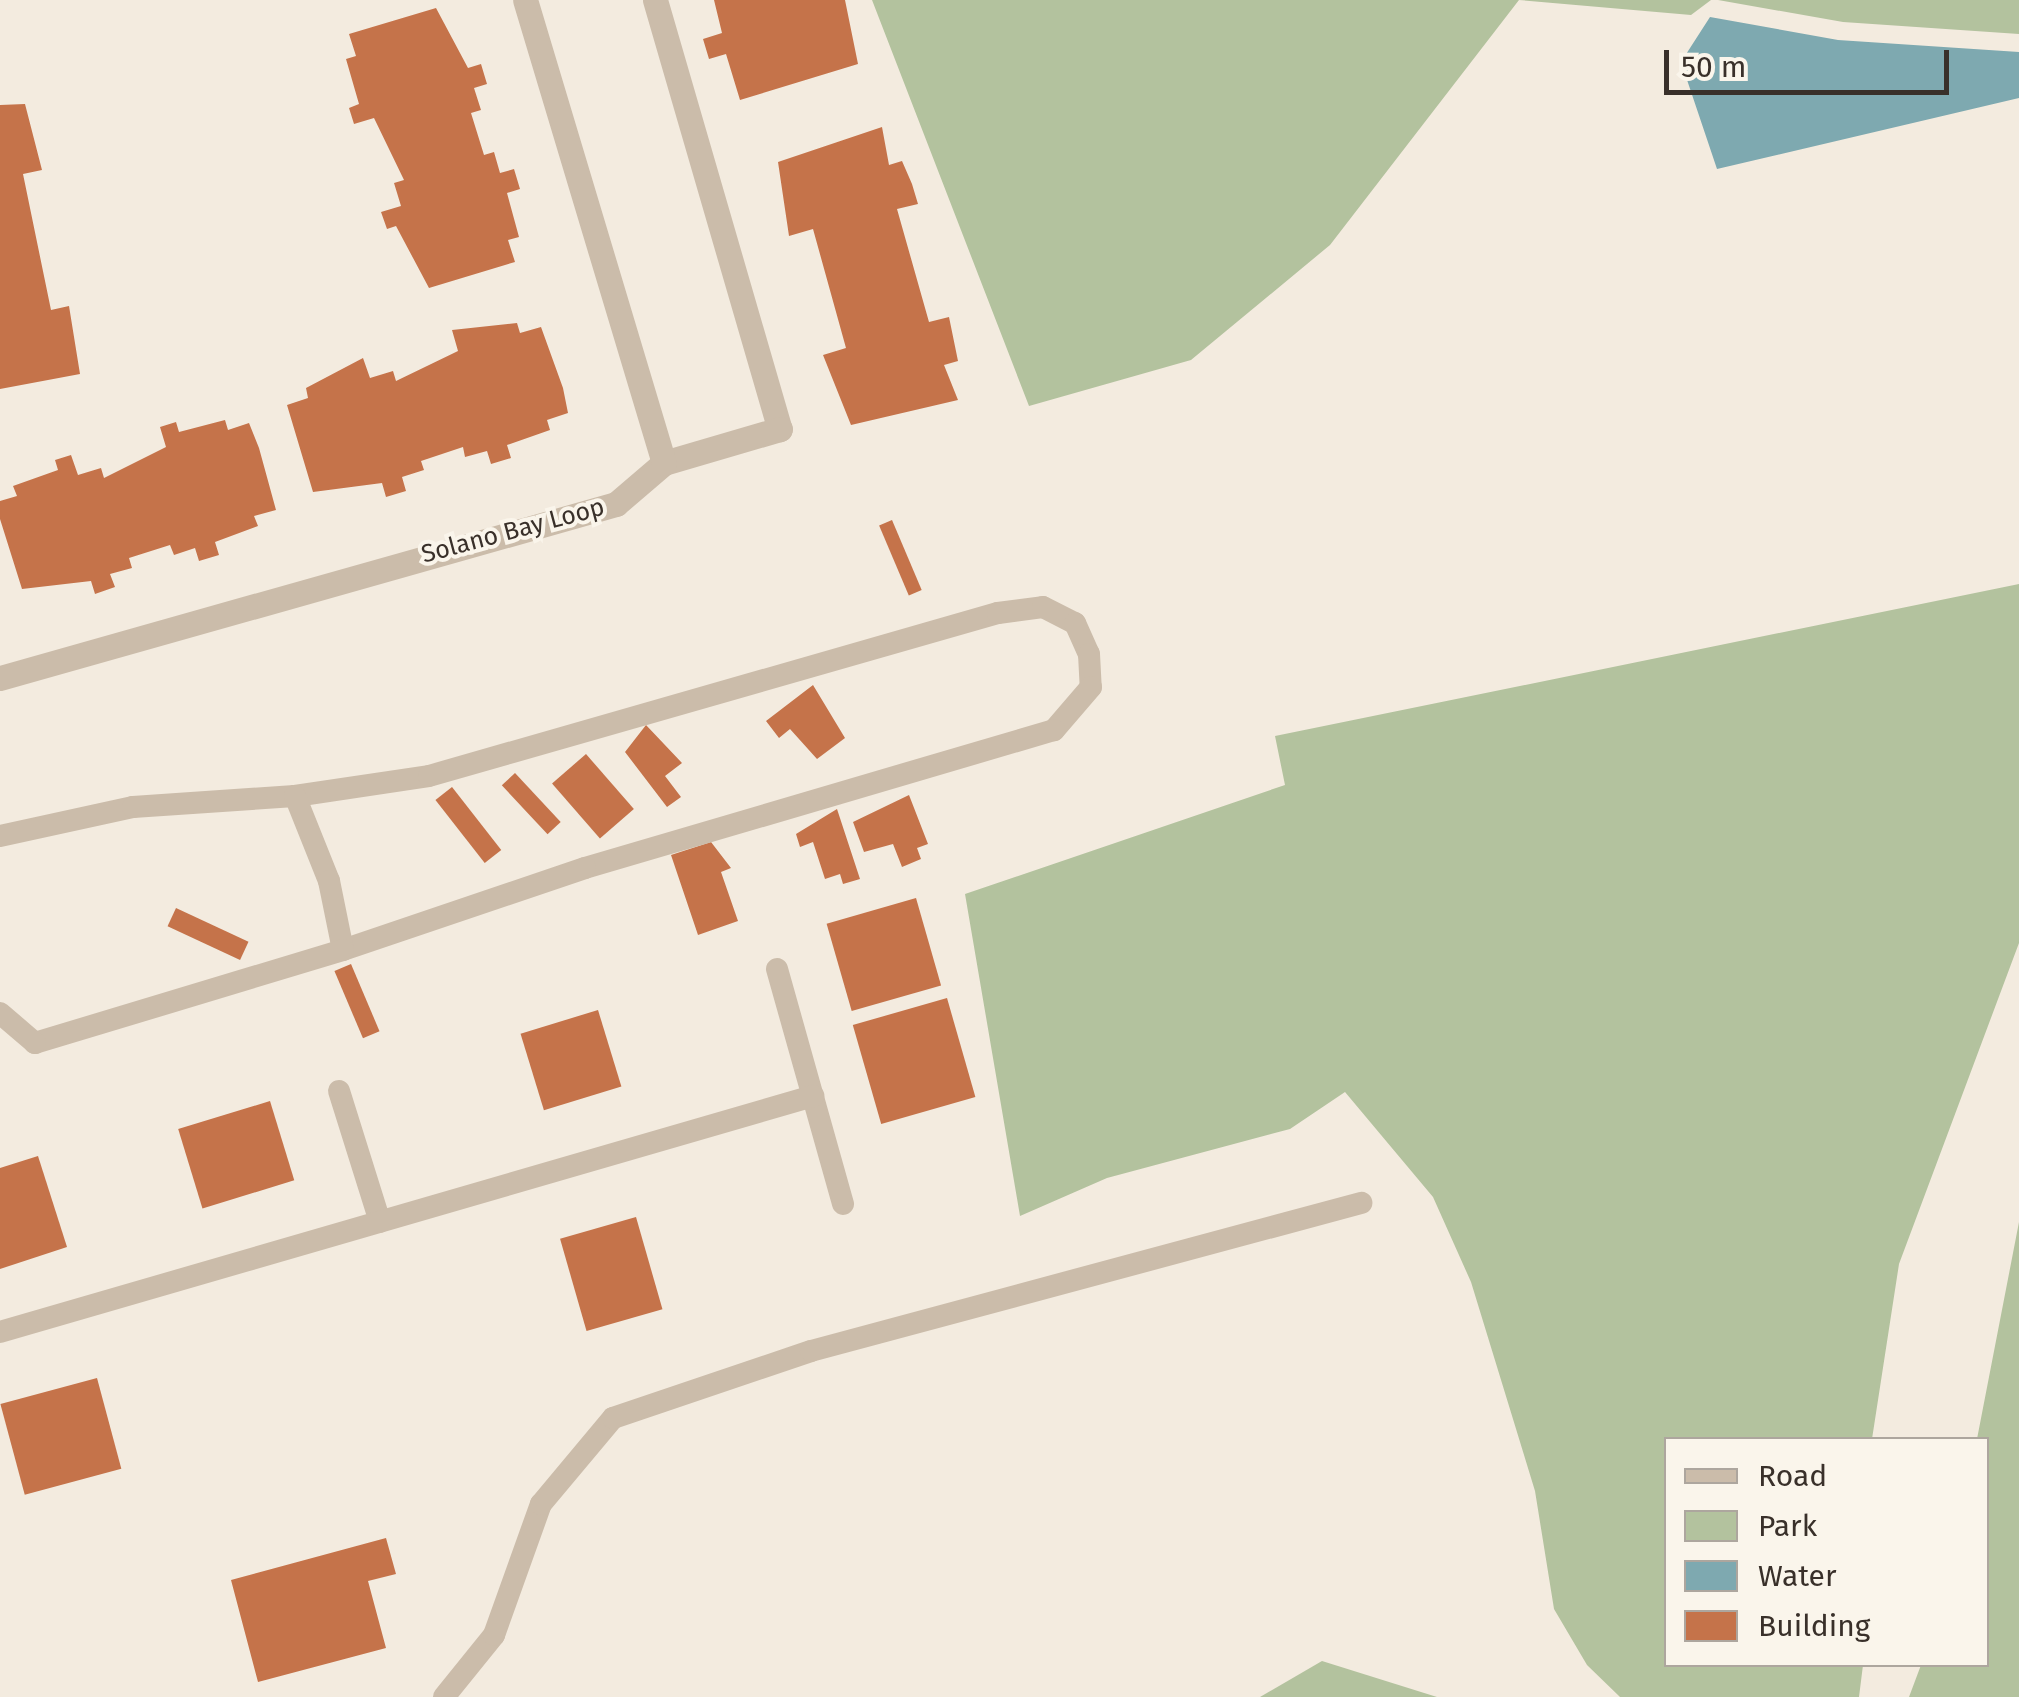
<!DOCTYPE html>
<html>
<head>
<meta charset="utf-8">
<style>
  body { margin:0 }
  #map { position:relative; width:2019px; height:1697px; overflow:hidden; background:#f3ebdf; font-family:"Fira Sans",sans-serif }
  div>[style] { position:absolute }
  .green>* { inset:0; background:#b3c29e }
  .water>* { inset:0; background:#7ea9b0 }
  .building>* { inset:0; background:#c5734a; transform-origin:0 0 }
  .service>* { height:22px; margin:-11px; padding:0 11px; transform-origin:11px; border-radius:11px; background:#cbbcaa }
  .minor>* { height:25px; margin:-12.5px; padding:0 12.5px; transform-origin:12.5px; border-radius:12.5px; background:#cbbcaa }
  span { translate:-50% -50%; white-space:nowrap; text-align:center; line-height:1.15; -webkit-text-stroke:8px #faf5eb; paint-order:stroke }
  .street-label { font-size:25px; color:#39302a }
  .legend { position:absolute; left:1664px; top:1437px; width:325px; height:230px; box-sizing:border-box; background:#faf5eb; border:2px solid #ada69e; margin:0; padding:12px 18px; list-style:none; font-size:30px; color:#39302a }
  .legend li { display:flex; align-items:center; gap:20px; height:50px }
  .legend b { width:50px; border:2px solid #ada69e }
  .scale { position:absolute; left:1664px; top:50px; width:285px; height:45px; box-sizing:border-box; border:5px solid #39302a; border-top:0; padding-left:12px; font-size:30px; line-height:35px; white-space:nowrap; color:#39302a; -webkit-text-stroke:8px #faf5eb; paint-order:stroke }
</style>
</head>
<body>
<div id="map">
  <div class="green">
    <i style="clip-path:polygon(872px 0,1711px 0,1691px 15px,1519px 0,1330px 245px,1191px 360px,1029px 406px)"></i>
    <i style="clip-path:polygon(1718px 0,2019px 0,2019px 34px,1843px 22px)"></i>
    <i style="clip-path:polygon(2019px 584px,2019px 943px,1899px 1264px,1872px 1439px,1666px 1440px,1666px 1664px,1863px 1665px,1859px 1697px,1620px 1697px,1587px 1665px,1554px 1609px,1535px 1491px,1471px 1282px,1433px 1197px,1345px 1092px,1290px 1129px,1107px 1178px,1020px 1216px,965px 894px,1285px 785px,1275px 736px)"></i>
    <i style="clip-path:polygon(2019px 1222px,2019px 1697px,1909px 1697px,1921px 1665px,1986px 1664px,1986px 1440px,1977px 1439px)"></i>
    <i style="clip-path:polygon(1322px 1661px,1437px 1697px,1260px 1697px)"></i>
  </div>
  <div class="water">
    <i style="clip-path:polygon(1710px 17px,1838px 40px,2019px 52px,2019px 98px,1717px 169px,1681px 62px)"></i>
  </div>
  <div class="building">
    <i style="clip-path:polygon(714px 0,845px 0,858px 64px,740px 100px,726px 54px,709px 59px,703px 39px,722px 33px)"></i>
    <i style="clip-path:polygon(436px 8px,468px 68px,481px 64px,487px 84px,474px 88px,481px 110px,471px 113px,484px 155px,494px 152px,500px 173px,514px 169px,520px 189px,507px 193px,519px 237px,508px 240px,515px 262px,429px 288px,396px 226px,387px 229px,381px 212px,401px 206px,394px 183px,404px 180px,374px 118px,354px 124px,349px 108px,359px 104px,346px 59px,356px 56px,349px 34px)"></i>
    <i style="clip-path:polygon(25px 104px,42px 170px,23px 174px,51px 310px,69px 306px,80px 374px,0 389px,0 105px)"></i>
    <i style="clip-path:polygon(882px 127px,889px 165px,902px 161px,912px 184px,918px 204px,897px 209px,929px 322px,949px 317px,958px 361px,944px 365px,958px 400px,851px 425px,823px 355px,846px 348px,813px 229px,789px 236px,778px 162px)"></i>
    <i style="clip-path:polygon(517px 323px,520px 333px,541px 327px,563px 388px,568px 413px,547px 420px,550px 430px,507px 445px,511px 458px,491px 464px,487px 451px,465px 457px,463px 447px,421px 461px,424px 470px,402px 477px,406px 491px,386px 497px,382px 483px,313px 492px,287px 405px,308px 398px,306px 388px,363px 358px,370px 378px,393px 371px,396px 381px,458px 351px,452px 330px)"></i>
    <i style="clip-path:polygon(225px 420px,228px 430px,249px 423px,259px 448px,276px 510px,254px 516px,258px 526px,215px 542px,219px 555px,199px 561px,195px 548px,174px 555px,170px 545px,129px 558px,132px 568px,110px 574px,115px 587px,95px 594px,91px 581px,22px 589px,0 519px,0 501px,17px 496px,13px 486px,58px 470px,55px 460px,71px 455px,78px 475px,101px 468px,104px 478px,166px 447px,160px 427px,176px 422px,179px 432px)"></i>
    <i style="left:892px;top:520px;width:76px;height:14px;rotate:67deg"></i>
    <i style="clip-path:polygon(813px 685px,845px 738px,817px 759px,790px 729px,779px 738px,766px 721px)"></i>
    <i style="clip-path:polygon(646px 725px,682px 763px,665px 776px,681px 797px,667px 807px,625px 752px)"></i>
    <i style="left:586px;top:754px;width:73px;height:45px;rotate:49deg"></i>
    <i style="left:515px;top:773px;width:67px;height:18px;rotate:47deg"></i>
    <i style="left:452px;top:787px;width:80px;height:21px;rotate:52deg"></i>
    <i style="clip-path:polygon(909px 795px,928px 844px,917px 848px,921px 859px,902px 867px,893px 844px,864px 852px,853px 822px)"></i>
    <i style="clip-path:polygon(837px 809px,860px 879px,843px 884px,840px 874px,825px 879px,813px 842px,800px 847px,796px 834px)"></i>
    <i style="clip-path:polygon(711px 842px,731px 868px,721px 872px,738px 921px,698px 935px,671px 855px)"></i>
    <i style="left:916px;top:898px;width:91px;height:93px;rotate:74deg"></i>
    <i style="left:176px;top:908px;width:80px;height:20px;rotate:25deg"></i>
    <i style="left:351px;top:964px;width:73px;height:18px;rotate:67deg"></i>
    <i style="left:947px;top:998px;width:103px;height:98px;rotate:74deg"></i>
    <i style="left:598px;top:1010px;width:80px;height:81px;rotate:73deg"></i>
    <i style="left:270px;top:1101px;width:83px;height:96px;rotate:73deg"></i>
    <i style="clip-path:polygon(38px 1156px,67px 1247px,0 1269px,0 1168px)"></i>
    <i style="left:636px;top:1217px;width:96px;height:79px;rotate:74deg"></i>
    <i style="left:97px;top:1378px;width:94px;height:100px;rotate:75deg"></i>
    <i style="clip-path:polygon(386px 1538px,396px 1574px,368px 1581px,386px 1648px,258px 1682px,231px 1580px)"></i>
  </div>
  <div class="service">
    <i style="left:295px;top:796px;width:135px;rotate:-8.5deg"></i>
    <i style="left:429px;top:776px;width:592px;rotate:-15.99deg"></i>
    <i style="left:998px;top:613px;width:45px;rotate:-7.6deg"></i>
    <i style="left:1043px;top:607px;width:36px;rotate:27deg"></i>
    <i style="left:1075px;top:623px;width:34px;rotate:66deg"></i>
    <i style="left:1089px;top:654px;width:33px;rotate:87deg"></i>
    <i style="left:1091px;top:687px;width:57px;rotate:130.7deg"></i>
    <i style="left:1054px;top:730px;width:489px;rotate:163.6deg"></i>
    <i style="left:585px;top:868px;width:256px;rotate:161.3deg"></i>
    <i style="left:0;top:836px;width:136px;rotate:-12.3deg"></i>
    <i style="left:133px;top:807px;width:162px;rotate:-3.9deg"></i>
    <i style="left:295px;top:796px;width:92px;rotate:68.2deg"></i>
    <i style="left:329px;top:881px;width:70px;rotate:78.5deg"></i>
    <i style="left:343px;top:950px;width:322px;rotate:163.2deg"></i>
    <i style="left:35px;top:1043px;width:46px;rotate:-139.4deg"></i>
    <i style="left:777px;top:969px;width:244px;rotate:74.3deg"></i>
    <i style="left:339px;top:1091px;width:137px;rotate:72.6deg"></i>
    <i style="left:0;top:1332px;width:847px;rotate:-16.19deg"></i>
    <i style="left:444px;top:1697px;width:80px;rotate:-51.1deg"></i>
    <i style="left:494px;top:1635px;width:139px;rotate:-70.3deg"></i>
    <i style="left:541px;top:1504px;width:112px;rotate:-50.1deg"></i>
    <i style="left:613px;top:1418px;width:209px;rotate:-18.7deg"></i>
    <i style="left:811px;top:1351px;width:570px;rotate:-15.06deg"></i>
  </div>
  <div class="minor">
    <i style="left:655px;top:0;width:447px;rotate:73.8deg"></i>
    <i style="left:780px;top:429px;width:121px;rotate:163.7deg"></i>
    <i style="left:0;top:678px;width:640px;rotate:-15.77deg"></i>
    <i style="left:616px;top:504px;width:63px;rotate:-40.5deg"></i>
    <i style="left:664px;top:463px;width:483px;rotate:-106.7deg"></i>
  </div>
  <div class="street-label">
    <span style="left:513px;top:531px;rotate:-15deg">Solano Bay Loop</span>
  </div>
  <ul class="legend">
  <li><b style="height:12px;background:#cbbcaa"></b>Road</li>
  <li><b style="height:28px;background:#b3c29e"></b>Park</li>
  <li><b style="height:28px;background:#7ea9b0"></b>Water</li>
  <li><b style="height:28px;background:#c5734a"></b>Building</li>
  </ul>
  <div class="scale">50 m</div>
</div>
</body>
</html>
